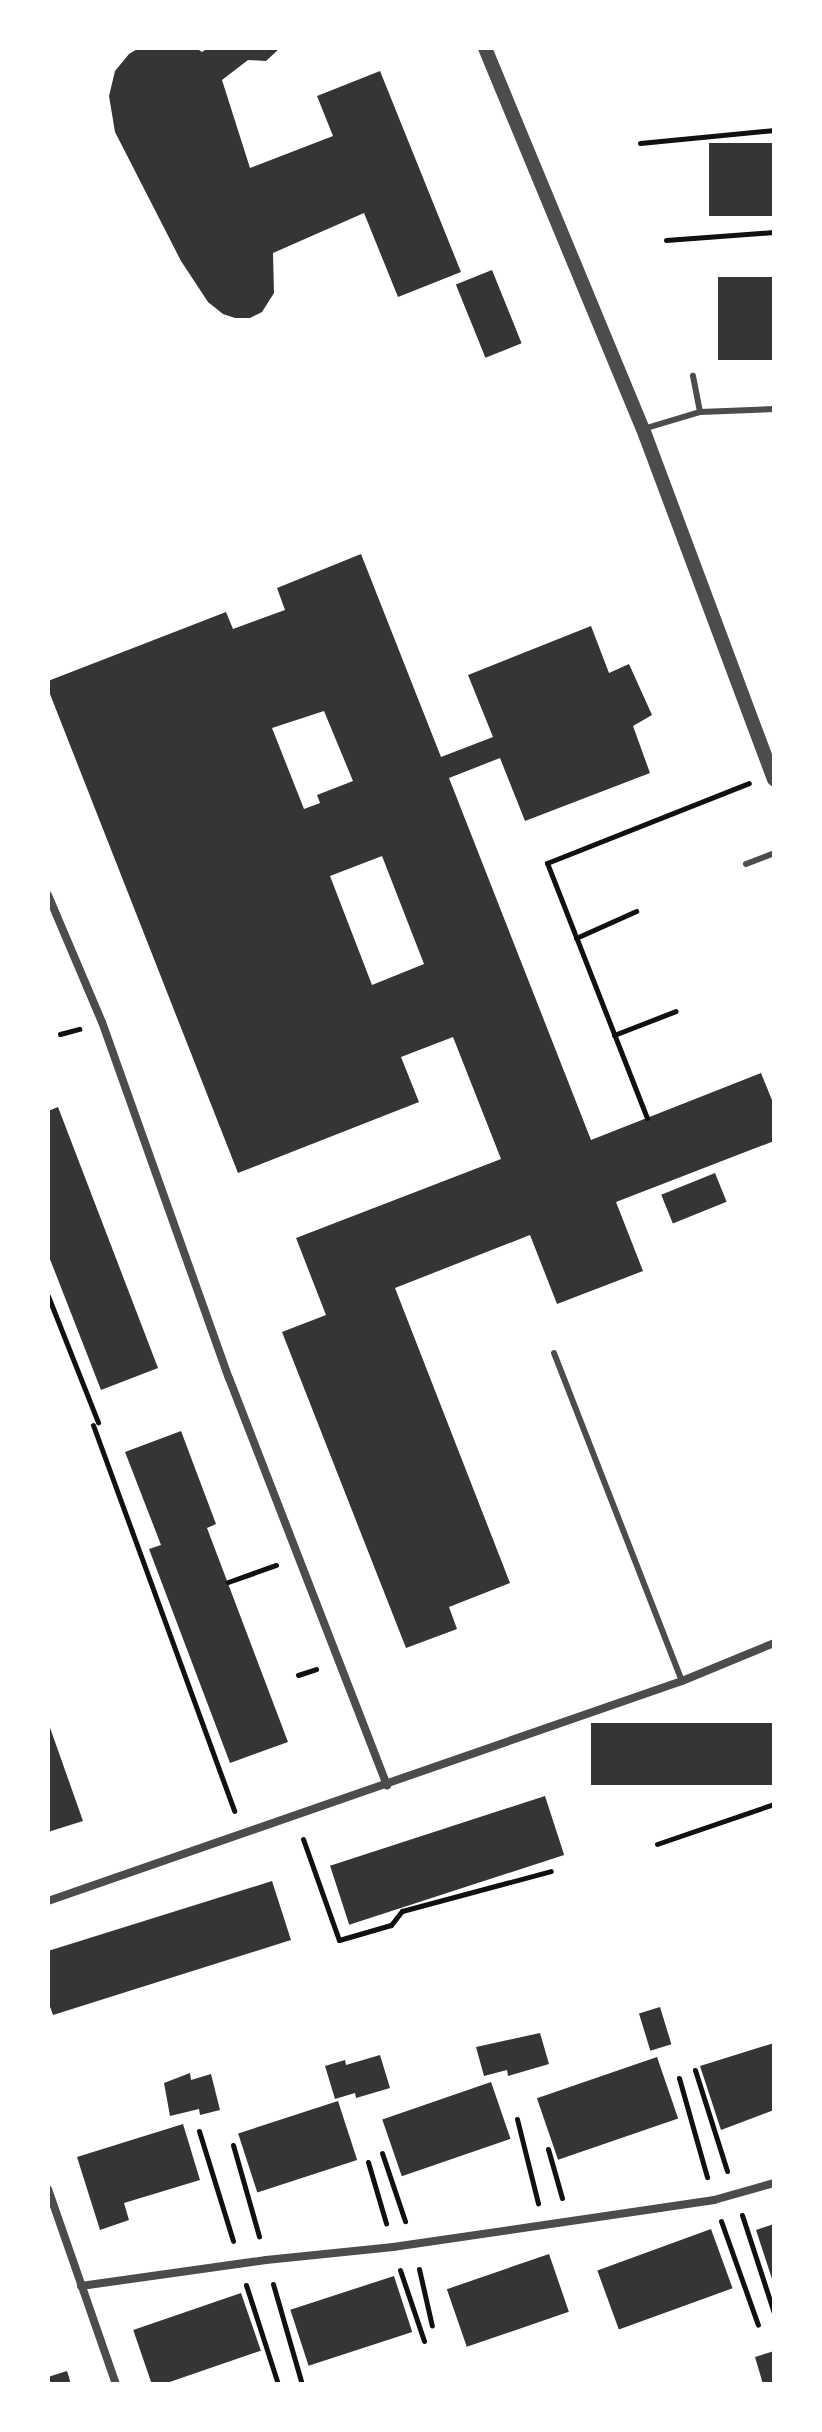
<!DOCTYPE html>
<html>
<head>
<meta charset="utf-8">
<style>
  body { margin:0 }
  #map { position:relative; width:822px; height:2432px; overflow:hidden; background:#fff; font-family:Poppins,sans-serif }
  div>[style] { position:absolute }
  .building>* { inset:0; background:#353535; transform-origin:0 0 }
  .path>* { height:5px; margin:-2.5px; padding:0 2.5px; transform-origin:2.5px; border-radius:2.5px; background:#111 }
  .service>* { height:6px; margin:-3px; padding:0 3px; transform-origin:3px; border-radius:3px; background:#4c4c4c }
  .minor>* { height:8px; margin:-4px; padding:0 4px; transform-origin:4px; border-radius:4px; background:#4c4c4c }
  .tertiary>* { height:14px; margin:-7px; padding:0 7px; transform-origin:7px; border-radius:7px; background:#4c4c4c }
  span { translate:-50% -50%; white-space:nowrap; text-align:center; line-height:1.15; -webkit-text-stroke:6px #fff; paint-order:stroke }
  .frame { position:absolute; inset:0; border:50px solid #fff; pointer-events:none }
</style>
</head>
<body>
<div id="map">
  <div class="building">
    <i style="clip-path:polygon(139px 48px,196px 48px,202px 52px,208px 48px,280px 48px,266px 61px,248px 60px,222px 80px,250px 168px,333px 136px,317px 96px,380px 71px,461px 272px,398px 297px,364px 213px,273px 253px,274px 293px,262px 312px,250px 318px,235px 318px,223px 314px,208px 302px,181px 261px,115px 132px,109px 96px,115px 71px,129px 54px)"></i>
    <i style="left:774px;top:143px;width:73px;height:65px;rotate:90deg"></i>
    <i style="left:492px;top:270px;width:79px;height:39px;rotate:68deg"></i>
    <i style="left:774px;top:277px;width:83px;height:56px;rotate:90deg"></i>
    <i style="clip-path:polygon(evenodd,361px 554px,441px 757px,493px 737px,468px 675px,591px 626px,609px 673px,629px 664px,652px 715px,633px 726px,650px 773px,525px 821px,500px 758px,449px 778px,591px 1140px,761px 1073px,774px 1105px,774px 1141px,616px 1202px,643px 1271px,557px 1304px,530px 1235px,395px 1288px,510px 1583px,449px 1607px,457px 1629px,406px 1648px,282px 1332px,326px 1315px,296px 1238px,501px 1159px,453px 1037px,401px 1057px,419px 1102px,238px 1173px,48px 689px,48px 681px,226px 612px,233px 629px,285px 610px,277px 588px,361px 554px,324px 711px,353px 781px,317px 795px,320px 803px,304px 809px,272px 728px,324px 711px,361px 554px,382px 856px,424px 964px,372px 985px,330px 876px,382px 856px)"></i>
    <i style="clip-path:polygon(58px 1107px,158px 1368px,101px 1390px,48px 1254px,48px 1111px)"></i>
    <i style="left:715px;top:1173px;width:31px;height:58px;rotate:68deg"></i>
    <i style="clip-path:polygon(181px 1431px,216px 1524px,207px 1528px,288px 1742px,230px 1763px,149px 1549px,161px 1545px,125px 1452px)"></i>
    <i style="clip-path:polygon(48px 1722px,83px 1821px,48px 1832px)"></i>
    <i style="left:774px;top:1723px;width:62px;height:183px;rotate:90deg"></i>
    <i style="left:545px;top:1796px;width:62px;height:226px;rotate:72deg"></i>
    <i style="clip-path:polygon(272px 1881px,291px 1940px,53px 2015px,48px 2001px,48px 1951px)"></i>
    <i style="left:660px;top:2007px;width:39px;height:22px;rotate:73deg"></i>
    <i style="clip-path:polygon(540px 2033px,549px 2064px,508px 2076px,507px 2070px,484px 2076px,476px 2047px)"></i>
    <i style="clip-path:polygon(774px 2043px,774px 2110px,721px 2130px,700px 2066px)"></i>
    <i style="clip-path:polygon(380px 2055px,390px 2088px,356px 2098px,355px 2093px,335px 2099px,325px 2066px,345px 2060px,346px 2065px)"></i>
    <i style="left:657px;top:2057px;width:65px;height:127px;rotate:71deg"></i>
    <i style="clip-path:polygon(190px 2073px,191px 2080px,211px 2074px,220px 2110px,200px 2115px,199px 2109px,170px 2116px,164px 2083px)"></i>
    <i style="left:491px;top:2082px;width:60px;height:115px;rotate:71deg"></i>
    <i style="left:338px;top:2101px;width:62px;height:105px;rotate:72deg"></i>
    <i style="clip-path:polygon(183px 2124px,200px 2180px,124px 2203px,129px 2220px,100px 2230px,77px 2157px)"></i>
    <i style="clip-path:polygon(774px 2224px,774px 2282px,773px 2282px,756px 2230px)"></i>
    <i style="left:711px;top:2229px;width:63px;height:121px;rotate:70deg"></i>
    <i style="left:549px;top:2254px;width:61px;height:108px;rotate:71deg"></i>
    <i style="left:394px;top:2276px;width:59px;height:109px;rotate:72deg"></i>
    <i style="left:241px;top:2293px;width:61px;height:114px;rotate:71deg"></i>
    <i style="clip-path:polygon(774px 2351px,774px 2384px,763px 2384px,755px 2357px)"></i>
    <i style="clip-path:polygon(67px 2371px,71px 2384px,48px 2384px,48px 2377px)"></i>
  </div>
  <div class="path">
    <i style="left:640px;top:143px;width:135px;rotate:-5.5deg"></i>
    <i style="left:666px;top:240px;width:108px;rotate:-4.2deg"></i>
    <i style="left:576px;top:938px;width:66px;rotate:-24.2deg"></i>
    <i style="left:60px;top:1034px;width:20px;rotate:-15deg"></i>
    <i style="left:614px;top:1035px;width:66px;rotate:-21.2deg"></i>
    <i style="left:647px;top:1118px;width:274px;rotate:-111.4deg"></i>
    <i style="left:547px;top:863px;width:217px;rotate:-21.6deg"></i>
    <i style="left:48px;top:1296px;width:136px;rotate:68.4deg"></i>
    <i style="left:93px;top:1425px;width:411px;rotate:69.9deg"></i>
    <i style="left:228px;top:1582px;width:51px;rotate:-19.5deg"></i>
    <i style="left:298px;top:1675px;width:19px;rotate:-18deg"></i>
    <i style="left:303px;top:1839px;width:107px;rotate:70.4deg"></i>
    <i style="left:339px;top:1940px;width:54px;rotate:-16.1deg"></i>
    <i style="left:391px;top:1925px;width:18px;rotate:-52deg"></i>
    <i style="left:402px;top:1911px;width:154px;rotate:-15deg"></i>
    <i style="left:657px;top:1844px;width:124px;rotate:-18.9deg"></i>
    <i style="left:695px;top:2070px;width:106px;rotate:72.4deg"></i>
    <i style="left:679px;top:2078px;width:103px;rotate:74.2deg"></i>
    <i style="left:517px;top:2119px;width:87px;rotate:76deg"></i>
    <i style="left:199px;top:2131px;width:115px;rotate:72.8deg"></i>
    <i style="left:233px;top:2145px;width:95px;rotate:74.1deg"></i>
    <i style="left:548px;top:2149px;width:51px;rotate:74.1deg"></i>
    <i style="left:382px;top:2153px;width:72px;rotate:71.3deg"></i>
    <i style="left:368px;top:2162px;width:64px;rotate:73.6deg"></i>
    <i style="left:742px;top:2215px;width:103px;rotate:71.9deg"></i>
    <i style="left:721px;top:2221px;width:110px;rotate:70.4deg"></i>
    <i style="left:419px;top:2269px;width:58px;rotate:77.2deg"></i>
    <i style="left:400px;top:2270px;width:75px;rotate:71.3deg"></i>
    <i style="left:273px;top:2284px;width:101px;rotate:73.9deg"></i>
    <i style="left:246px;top:2285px;width:104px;rotate:72.1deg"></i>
  </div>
  <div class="service">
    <i style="left:700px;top:412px;width:74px;rotate:-2.3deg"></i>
    <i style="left:643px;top:429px;width:59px;rotate:-16.6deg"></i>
    <i style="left:700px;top:412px;width:37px;rotate:-101deg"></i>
    <i style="left:746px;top:864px;width:30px;rotate:-21deg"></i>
    <i style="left:554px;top:1353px;width:352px;rotate:68.7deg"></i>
  </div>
  <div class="minor">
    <i style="left:48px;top:895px;width:138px;rotate:67deg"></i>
    <i style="left:102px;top:1022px;width:378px;rotate:70.4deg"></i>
    <i style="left:229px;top:1378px;width:437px;rotate:68.8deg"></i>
    <i style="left:48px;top:1901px;width:671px;rotate:-19.14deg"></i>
    <i style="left:682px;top:1681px;width:100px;rotate:-22.4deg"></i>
    <i style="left:48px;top:2189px;width:207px;rotate:70.8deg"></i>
    <i style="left:81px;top:2286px;width:187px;rotate:-8deg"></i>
    <i style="left:266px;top:2260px;width:128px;rotate:-5.8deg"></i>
    <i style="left:393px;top:2247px;width:270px;rotate:-8.3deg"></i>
    <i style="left:660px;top:2208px;width:55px;rotate:-8.4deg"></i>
    <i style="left:714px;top:2200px;width:62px;rotate:-15.8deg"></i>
  </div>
  <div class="tertiary">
    <i style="left:485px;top:48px;width:412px;rotate:67.5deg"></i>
    <i style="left:643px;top:429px;width:374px;rotate:69.5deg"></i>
  </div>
  <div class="frame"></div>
</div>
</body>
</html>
